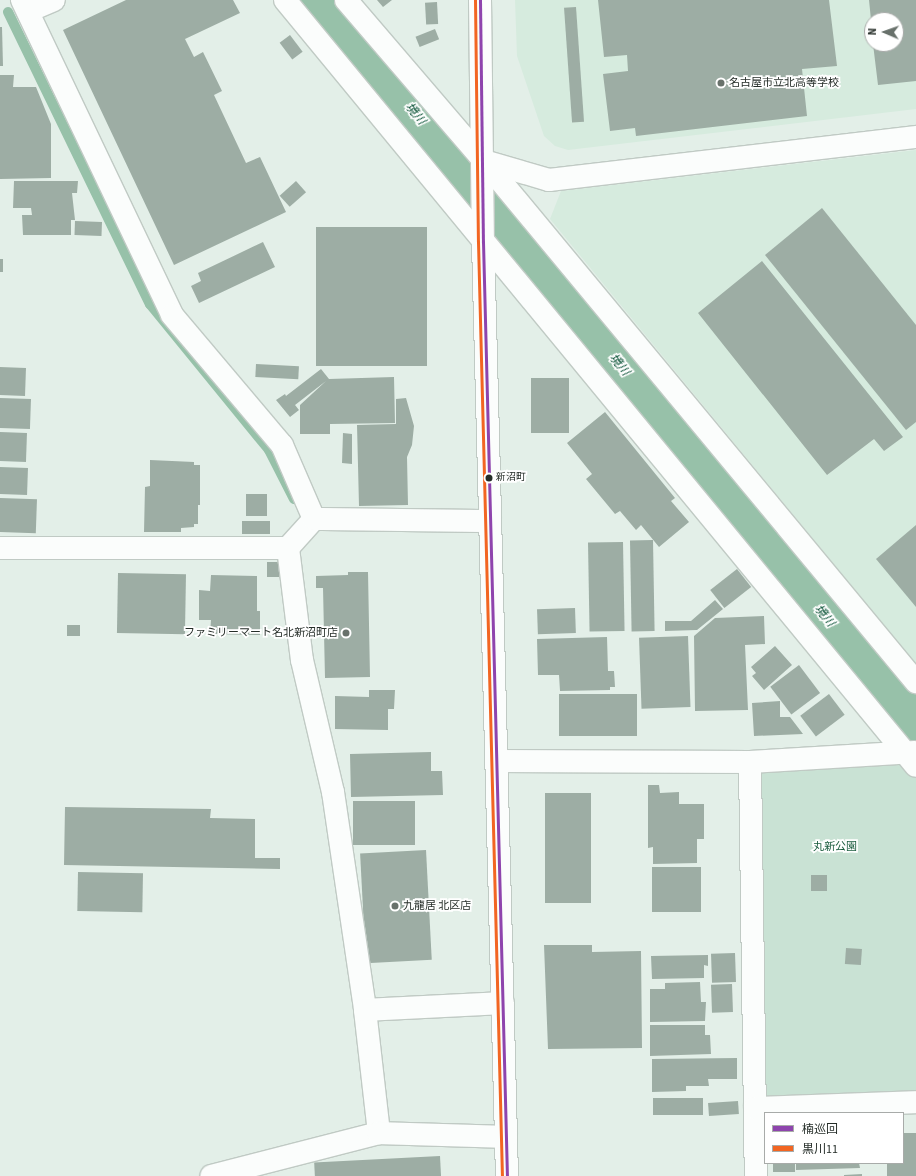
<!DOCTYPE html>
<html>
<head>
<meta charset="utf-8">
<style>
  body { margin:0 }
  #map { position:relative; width:916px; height:1176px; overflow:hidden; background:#e3efe8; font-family:"Source Sans 3","Noto Sans JP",sans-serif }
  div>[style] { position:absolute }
  .built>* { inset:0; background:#d6ebde }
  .green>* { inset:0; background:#c9e2d4 }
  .stream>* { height:10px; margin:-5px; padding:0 5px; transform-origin:5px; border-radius:5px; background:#97c1a9 }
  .river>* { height:59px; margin:-29.5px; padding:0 29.5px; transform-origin:29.5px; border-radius:29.5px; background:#97c1a9 }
  .building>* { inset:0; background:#9dada4; transform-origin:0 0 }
  .roads { filter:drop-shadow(1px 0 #c0cac4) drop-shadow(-1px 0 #c0cac4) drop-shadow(0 1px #c0cac4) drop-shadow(0 -1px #c0cac4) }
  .minor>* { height:22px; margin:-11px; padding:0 11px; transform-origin:11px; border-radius:11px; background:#fbfdfc }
  .bus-1>* { height:3px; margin:-1.5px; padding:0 1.5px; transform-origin:1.5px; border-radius:1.5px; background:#8e44ad }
  .bus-2>* { height:3px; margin:-1.5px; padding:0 1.5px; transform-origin:1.5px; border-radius:1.5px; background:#f26522 }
  .dots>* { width:11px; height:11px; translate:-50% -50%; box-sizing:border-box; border:2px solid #fff; border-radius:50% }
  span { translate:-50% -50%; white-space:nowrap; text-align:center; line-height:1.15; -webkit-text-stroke:3.5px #fff; paint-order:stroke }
  .bus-label { font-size:10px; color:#252d28 }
  .left { translate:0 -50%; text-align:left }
  .poi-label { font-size:11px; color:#252d28 }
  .right { translate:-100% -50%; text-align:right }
  .park-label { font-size:11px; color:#195b3d }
  .water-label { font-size:12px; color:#034d30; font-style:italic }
  .legend { position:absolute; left:764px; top:1112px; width:140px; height:52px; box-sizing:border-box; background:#fff; border:1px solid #a8aba9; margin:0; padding:5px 7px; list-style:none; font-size:12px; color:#252d28 }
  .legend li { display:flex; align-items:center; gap:8px; height:20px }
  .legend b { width:20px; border:1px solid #a8aba9 }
  .north { position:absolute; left:864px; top:12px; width:40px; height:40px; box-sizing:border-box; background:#fff; border:1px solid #a8aba9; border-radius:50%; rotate:272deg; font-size:11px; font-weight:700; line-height:16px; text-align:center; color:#252d28 }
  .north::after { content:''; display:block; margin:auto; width:14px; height:18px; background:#68716b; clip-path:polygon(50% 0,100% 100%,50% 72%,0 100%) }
</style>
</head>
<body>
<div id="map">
  <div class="built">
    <i style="clip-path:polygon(evenodd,515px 0,916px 0,916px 109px,568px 150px,555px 146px,544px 136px,517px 56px,515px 0,872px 20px,896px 20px,896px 44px,872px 44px,872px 20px)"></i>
    <i style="clip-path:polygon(916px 150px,916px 664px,550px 219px,561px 191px)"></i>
  </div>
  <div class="green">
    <i style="clip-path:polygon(902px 755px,916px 770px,916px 1099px,757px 1105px,752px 764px)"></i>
  </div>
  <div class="stream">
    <i style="left:8px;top:12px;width:325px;rotate:64.1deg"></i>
    <i style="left:150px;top:304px;width:188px;rotate:50.8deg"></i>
    <i style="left:269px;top:450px;width:55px;rotate:63deg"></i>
  </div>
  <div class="river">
    <i style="left:322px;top:0;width:941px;rotate:50.86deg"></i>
  </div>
  <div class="building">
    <i style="clip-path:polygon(126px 0,233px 0,240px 13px,185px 39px,194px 57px,203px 52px,222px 91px,214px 95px,246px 163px,260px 157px,286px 212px,174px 265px,63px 30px)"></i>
    <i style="clip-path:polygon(377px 0,392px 0,383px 7px)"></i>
    <i style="clip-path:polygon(598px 0,829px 0,837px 66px,802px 69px,807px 116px,636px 136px,635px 128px,610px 131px,603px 74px,628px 71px,627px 55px,604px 57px)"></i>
    <i style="clip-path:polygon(869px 0,916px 0,916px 81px,878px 85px,873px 44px,896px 44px,896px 20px,871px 20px)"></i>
    <i style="left:437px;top:2px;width:22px;height:12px;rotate:87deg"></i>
    <i style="left:576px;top:7px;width:115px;height:12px;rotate:86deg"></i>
    <i style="clip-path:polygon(0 27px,2px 27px,3px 66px,0 66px)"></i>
    <i style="left:435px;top:29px;width:11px;height:21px;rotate:68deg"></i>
    <i style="left:290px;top:35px;width:21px;height:13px;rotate:53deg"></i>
    <i style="clip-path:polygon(0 75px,14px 75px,13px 87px,36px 87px,51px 124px,51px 178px,0 179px)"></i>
    <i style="clip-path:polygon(14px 181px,78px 181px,77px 193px,72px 193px,75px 220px,71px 220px,71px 235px,23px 235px,22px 215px,32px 215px,31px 208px,13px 208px)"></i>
    <i style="left:296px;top:181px;width:15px;height:22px;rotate:48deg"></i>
    <i style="clip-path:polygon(822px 208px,916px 325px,916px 422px,906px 430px,765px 255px)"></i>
    <i style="left:75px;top:221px;width:27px;height:14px;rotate:2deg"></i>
    <i style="left:427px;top:227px;width:139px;height:111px;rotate:90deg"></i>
    <i style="clip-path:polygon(263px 242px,275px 267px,199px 303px,191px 286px,201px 281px,198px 273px)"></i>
    <i style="left:0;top:259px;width:3px;height:13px"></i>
    <i style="clip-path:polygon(762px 261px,903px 437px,884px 451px,874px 439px,827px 475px,698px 313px)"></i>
    <i style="left:256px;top:364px;width:43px;height:13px;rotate:3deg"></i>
    <i style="left:0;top:367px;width:26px;height:28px;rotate:2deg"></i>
    <i style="clip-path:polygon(321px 369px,329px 379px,394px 377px,395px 423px,330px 424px,330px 434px,300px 434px,300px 405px,326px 381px,295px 405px,299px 410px,290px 417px,276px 400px,285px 394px,286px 396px)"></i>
    <i style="left:531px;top:378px;width:38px;height:55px"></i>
    <i style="left:0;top:398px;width:31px;height:30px;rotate:2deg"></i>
    <i style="clip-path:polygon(406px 398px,414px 426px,412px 445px,407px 457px,408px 505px,359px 506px,357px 425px,396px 424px,396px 399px)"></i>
    <i style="clip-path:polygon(605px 412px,675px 498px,671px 501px,689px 522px,659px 547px,641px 525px,636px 530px,620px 511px,615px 514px,586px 479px,592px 474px,567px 443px)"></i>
    <i style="left:0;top:432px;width:27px;height:29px;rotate:2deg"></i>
    <i style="clip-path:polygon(343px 433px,352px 434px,352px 464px,342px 463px)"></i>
    <i style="clip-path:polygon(150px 460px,194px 462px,194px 465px,200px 465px,200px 505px,198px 505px,198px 524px,194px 524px,194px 527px,181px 528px,181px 532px,144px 532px,145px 487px,150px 486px)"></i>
    <i style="left:0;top:467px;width:28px;height:27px;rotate:2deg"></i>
    <i style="left:246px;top:494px;width:21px;height:22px"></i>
    <i style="left:0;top:498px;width:37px;height:34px;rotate:2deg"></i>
    <i style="left:242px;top:521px;width:28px;height:13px"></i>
    <i style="clip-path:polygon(916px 525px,916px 607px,876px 559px)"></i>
    <i style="left:653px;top:540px;width:91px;height:23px;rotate:89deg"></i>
    <i style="left:623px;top:542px;width:89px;height:35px;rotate:89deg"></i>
    <i style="left:267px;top:562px;width:12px;height:15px"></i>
    <i style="left:737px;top:569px;width:23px;height:34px;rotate:52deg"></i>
    <i style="clip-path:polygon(348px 572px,368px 572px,370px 677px,325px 678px,323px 588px,316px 588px,316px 576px,348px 575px)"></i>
    <i style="left:118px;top:573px;width:68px;height:60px;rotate:1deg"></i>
    <i style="clip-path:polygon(211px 575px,257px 576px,257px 611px,260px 611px,260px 635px,210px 634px,211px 620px,199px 620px,199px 590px,210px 591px)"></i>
    <i style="clip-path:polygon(715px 600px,723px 609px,697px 630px,665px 631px,665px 621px,691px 621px)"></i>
    <i style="left:575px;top:608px;width:25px;height:38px;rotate:88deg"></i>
    <i style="clip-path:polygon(764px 616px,765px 644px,745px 645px,748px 710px,695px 711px,694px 636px,715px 618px)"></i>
    <i style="left:67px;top:625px;width:13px;height:11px"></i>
    <i style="left:688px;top:636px;width:71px;height:49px;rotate:88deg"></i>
    <i style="clip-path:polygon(607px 637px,608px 671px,614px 671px,615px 687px,610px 687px,610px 690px,560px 691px,559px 675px,538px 675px,537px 639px)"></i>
    <i style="clip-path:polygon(775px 646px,792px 665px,764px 690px,752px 676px,756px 673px,751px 667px)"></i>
    <i style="left:799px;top:665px;width:35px;height:36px;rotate:53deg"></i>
    <i style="clip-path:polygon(369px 690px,395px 690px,394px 709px,388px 709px,388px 730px,335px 729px,335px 696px,369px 697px)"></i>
    <i style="left:637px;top:694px;width:42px;height:78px;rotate:90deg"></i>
    <i style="left:829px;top:694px;width:26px;height:36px;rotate:53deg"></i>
    <i style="clip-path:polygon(780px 701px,780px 717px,790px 717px,803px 734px,754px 736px,752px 703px)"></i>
    <i style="clip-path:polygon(431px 752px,431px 771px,442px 771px,443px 795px,351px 797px,350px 754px)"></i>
    <i style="clip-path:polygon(648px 785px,659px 785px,660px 793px,679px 792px,679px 804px,704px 804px,704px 839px,697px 839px,697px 863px,653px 864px,653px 847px,648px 848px)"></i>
    <i style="left:545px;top:793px;width:46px;height:110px"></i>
    <i style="left:415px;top:801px;width:44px;height:62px;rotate:90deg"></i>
    <i style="clip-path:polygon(65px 807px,211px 809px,210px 818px,255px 819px,255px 858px,280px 858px,280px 869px,64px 865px)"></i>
    <i style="left:426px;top:850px;width:110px;height:66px;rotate:87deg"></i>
    <i style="left:652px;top:867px;width:49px;height:45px"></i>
    <i style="left:78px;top:872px;width:65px;height:39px;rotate:1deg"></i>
    <i style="left:811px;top:875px;width:16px;height:16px"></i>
    <i style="clip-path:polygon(544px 945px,592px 945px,592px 952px,641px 951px,642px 1048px,548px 1049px)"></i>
    <i style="left:846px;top:948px;width:16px;height:16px;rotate:4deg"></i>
    <i style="left:735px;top:953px;width:29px;height:24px;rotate:88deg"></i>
    <i style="clip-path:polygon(708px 955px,708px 966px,704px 965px,704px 978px,652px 979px,651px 956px)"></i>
    <i style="clip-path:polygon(700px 982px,701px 1002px,706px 1002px,705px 1021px,650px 1022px,650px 989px,665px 989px,665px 983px)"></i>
    <i style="left:732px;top:984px;width:28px;height:21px;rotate:88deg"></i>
    <i style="clip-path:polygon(650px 1025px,705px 1025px,705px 1035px,710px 1035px,711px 1054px,650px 1056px)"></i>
    <i style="clip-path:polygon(737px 1058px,737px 1079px,708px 1079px,709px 1086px,686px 1086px,686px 1091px,652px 1092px,652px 1059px)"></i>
    <i style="left:703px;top:1098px;width:17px;height:50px;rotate:90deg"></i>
    <i style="left:738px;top:1101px;width:13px;height:30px;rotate:86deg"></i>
    <i style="clip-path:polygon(903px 1133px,916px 1133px,916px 1176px,887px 1176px,887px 1163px,903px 1163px)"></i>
    <i style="left:440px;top:1156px;width:20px;height:126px;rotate:87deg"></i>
    <i style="left:773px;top:1163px;width:22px;height:9px"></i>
    <i style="clip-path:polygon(796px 1163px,859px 1163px,860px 1168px,796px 1170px)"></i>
    <i style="clip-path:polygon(862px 1174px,862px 1176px,844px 1176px,844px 1175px)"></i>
  </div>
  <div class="roads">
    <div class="minor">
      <i style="left:22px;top:0;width:349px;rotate:64.5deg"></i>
      <i style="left:172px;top:315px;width:170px;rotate:49.8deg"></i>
      <i style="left:282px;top:445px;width:81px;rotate:66.6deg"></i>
      <i style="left:314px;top:519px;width:39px;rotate:132deg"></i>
      <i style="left:288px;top:548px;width:113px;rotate:82.9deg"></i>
      <i style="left:302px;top:660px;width:136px;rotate:76.8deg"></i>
      <i style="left:333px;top:792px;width:220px;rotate:81.6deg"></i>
      <i style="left:365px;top:1010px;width:124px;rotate:83.5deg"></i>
      <i style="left:379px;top:1133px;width:173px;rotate:165.6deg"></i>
      <i style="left:285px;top:0;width:992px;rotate:50.52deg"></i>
      <i style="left:346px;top:0;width:212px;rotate:49.4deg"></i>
      <i style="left:484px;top:161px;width:677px;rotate:50.34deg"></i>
      <i style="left:480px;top:0;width:242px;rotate:89.3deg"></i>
      <i style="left:483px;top:242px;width:934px;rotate:88.53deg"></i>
      <i style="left:28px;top:11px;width:28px;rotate:-23deg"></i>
      <i style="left:484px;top:161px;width:68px;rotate:16.3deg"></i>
      <i style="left:549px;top:180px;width:370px;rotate:-6.7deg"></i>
      <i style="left:314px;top:519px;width:176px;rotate:0.7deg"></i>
      <i style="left:0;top:548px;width:288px"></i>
      <i style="left:496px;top:761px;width:254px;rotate:0.2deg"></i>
      <i style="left:750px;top:762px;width:165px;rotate:-3.5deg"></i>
      <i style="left:750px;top:762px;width:414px;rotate:89.2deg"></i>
      <i style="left:365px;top:1010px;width:138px;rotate:-2.9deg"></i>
      <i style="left:755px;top:1108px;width:161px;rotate:-2.1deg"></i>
      <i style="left:379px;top:1133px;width:127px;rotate:1.8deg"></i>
    </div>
  </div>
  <div class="bus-1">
    <i style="left:480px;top:0;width:242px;rotate:89.3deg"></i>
    <i style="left:483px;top:242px;width:934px;rotate:88.53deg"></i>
  </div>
  <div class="bus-2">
    <i style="left:475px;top:0;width:242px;rotate:89.3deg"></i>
    <i style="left:478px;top:242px;width:934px;rotate:88.53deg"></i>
  </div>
  <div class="dots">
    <i style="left:721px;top:83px;background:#68716b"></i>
    <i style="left:489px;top:478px;background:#252d28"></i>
    <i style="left:346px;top:633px;background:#68716b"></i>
    <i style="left:395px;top:906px;background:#68716b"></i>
  </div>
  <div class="bus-label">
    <span class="left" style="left:496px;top:478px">新沼町</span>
  </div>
  <div class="poi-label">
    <span class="left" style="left:729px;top:83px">名古屋市立北高等学校</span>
    <span class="right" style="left:338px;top:633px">ファミリーマート名北新沼町店</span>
    <span class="left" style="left:403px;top:906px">九龍居 北区店</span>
  </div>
  <div class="park-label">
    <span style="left:835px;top:847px">丸新公園</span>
  </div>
  <div class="water-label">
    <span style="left:415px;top:114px;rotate:51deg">境川</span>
    <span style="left:619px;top:365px;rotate:51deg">境川</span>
    <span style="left:824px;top:616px;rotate:51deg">境川</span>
  </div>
  <ul class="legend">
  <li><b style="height:5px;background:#8e44ad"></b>楠巡回</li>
  <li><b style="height:5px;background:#f26522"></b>黒川11</li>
  </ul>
  <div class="north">N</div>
</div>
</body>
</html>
